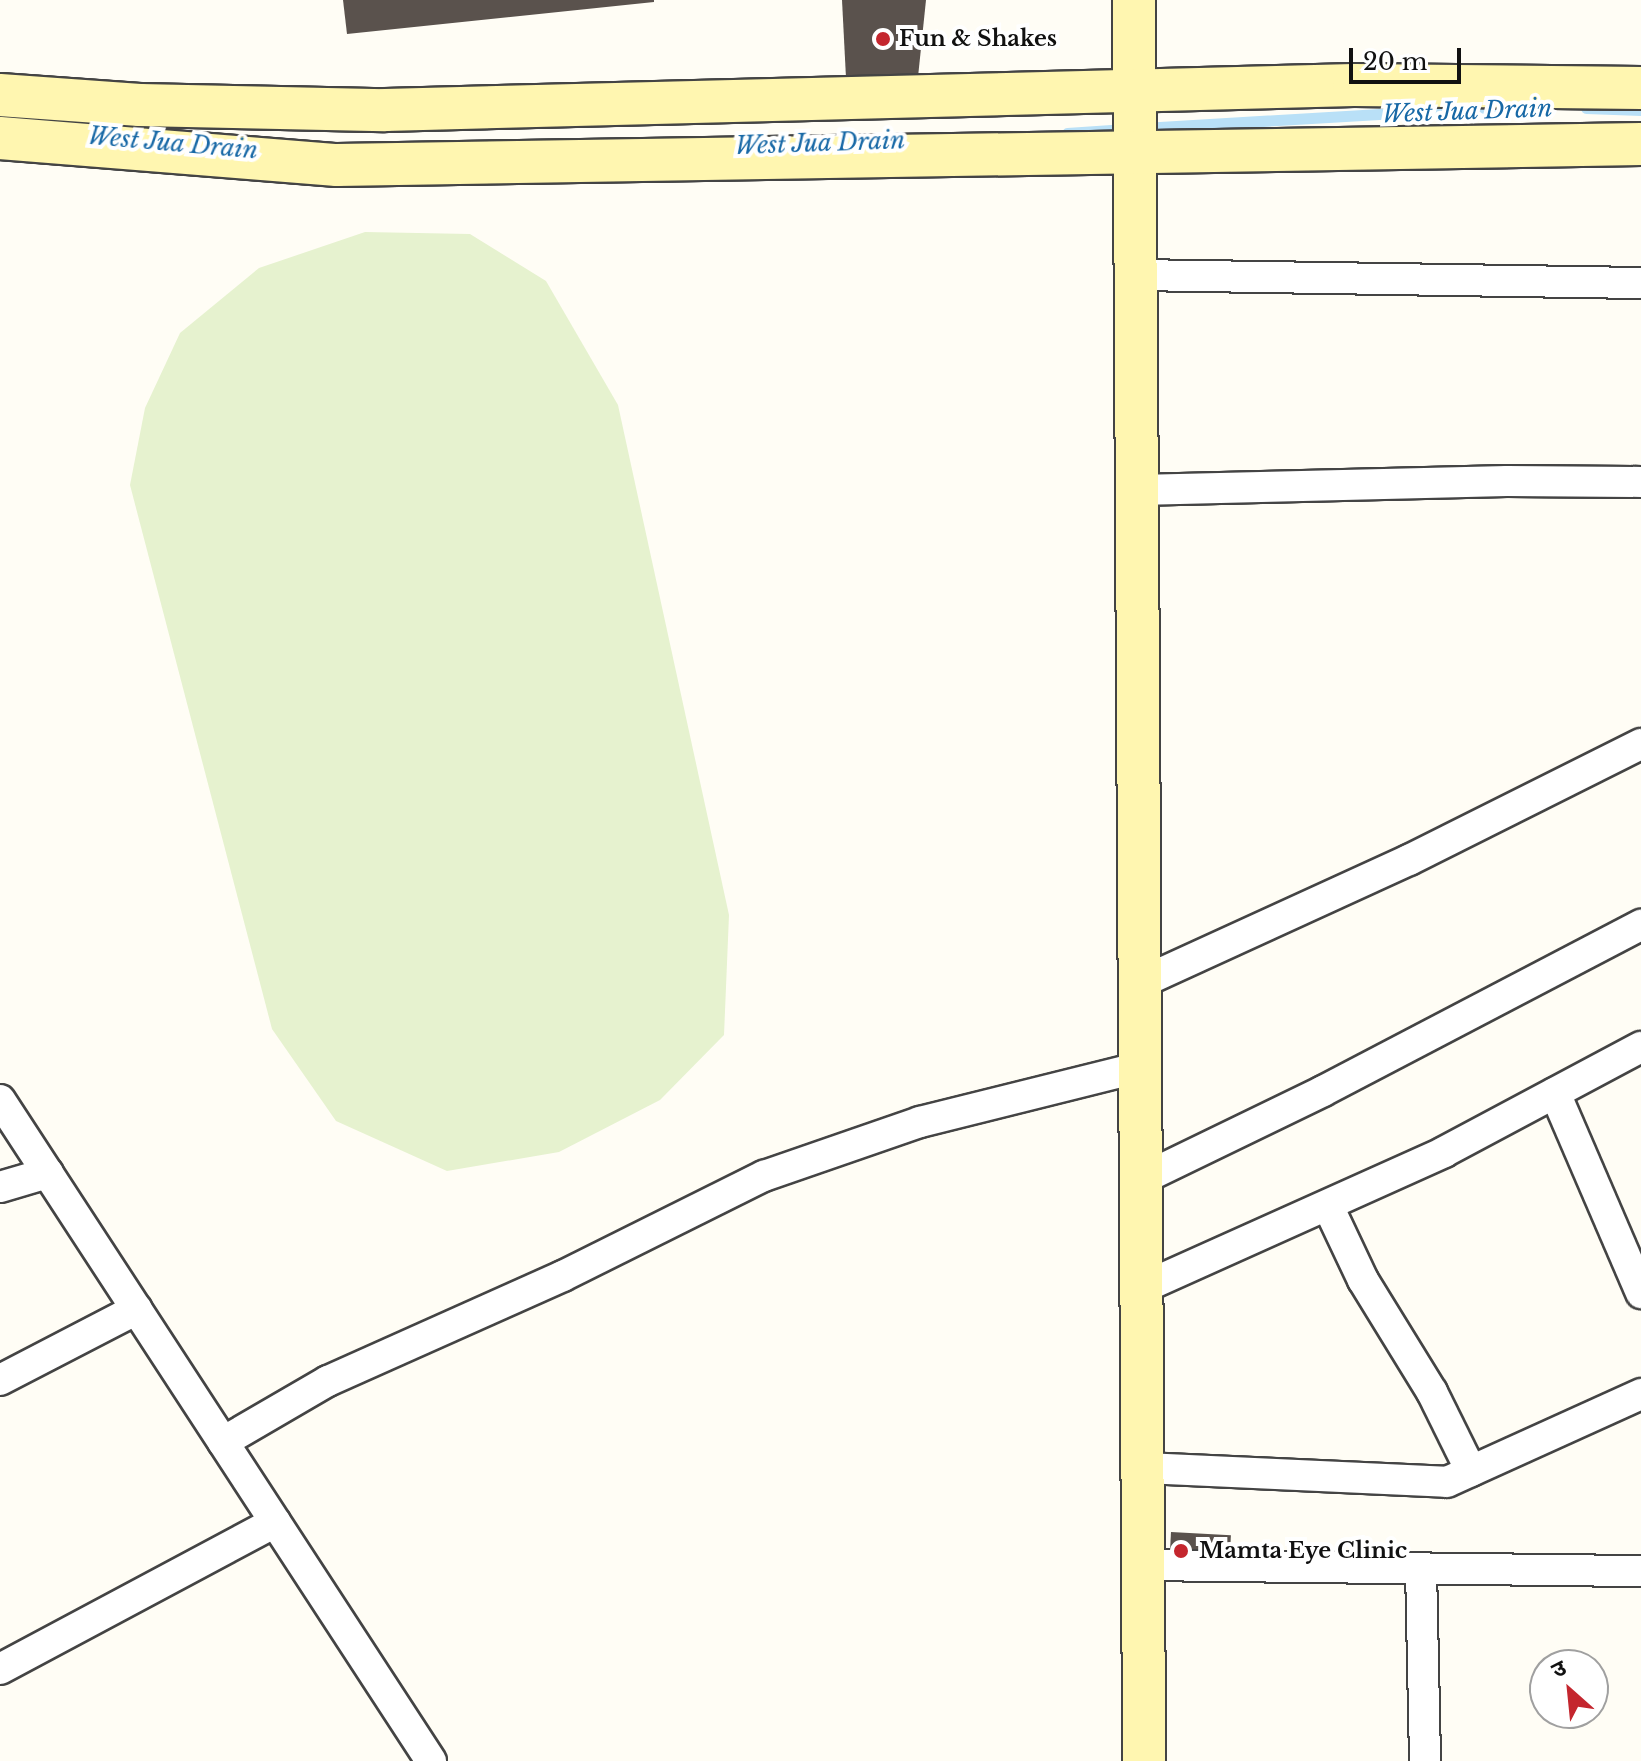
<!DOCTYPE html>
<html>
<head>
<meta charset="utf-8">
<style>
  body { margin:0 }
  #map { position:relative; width:1641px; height:1761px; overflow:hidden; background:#fffdf5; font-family:"Libre Baskerville","Noto Sans Devanagari",serif }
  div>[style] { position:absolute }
  .pitch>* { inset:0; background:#e6f2cf }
  .stream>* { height:11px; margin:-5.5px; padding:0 5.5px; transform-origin:5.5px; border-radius:5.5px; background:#b9e0f7 }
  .building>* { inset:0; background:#5a524d; transform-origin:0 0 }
  .roads { filter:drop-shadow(2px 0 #444) drop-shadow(-2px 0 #444) drop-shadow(0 2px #444) drop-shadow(0 -2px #444) }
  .street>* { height:30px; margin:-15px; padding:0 15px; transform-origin:15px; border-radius:15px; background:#fff }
  .secondary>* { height:42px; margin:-21px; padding:0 21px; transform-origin:21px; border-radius:21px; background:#fff6b0 }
  .dots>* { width:22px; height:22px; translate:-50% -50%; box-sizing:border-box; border:4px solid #fff; border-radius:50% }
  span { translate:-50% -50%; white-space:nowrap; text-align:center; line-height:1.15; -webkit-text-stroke:8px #fff; paint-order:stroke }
  .poi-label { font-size:22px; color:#111; font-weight:700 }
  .left { translate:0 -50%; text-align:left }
  .water-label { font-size:24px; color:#1768a6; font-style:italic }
  .north { position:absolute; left:1529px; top:1649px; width:80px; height:80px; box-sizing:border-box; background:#fff; border:2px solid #a0a0a0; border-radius:50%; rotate:333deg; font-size:22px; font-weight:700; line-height:32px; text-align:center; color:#111 }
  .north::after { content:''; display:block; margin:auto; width:28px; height:36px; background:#c4262e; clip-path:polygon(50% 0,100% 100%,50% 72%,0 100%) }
  .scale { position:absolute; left:1349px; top:48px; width:112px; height:36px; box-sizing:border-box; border:4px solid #111; border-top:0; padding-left:10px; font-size:24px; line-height:28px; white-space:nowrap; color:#111; -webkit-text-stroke:6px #fff; paint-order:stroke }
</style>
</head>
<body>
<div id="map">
  <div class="pitch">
    <i style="clip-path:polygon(365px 232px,470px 234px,546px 281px,618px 405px,729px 915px,724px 1035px,660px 1100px,559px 1152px,447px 1171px,336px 1121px,272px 1029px,130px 485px,145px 408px,180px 333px,259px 268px)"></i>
  </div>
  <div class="stream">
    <i style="left:1586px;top:108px;width:55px;rotate:2.1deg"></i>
    <i style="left:1143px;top:128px;width:355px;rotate:-3.4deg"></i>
    <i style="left:1067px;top:133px;width:59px;rotate:-3.9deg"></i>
  </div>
  <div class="building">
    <i style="clip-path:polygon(343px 0,654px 0,654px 2px,347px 34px)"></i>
    <i style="clip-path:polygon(842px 0,926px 0,918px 77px,846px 78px)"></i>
    <i style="left:1171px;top:1532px;width:60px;height:29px;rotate:3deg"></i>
  </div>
  <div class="roads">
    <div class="street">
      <i style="left:1136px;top:275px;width:505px;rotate:0.91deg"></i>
      <i style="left:1138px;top:490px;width:369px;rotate:-1.4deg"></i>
      <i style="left:1507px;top:481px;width:134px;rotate:0.4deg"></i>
      <i style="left:1140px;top:983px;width:296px;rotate:-24.6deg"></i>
      <i style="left:1409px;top:860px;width:259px;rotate:-26.6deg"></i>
      <i style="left:1555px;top:1093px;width:218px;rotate:66.7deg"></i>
      <i style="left:0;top:1100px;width:789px;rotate:56.89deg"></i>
      <i style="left:1142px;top:1179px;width:201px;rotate:-25.9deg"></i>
      <i style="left:1323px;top:1091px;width:359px;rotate:-27.6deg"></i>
      <i style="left:0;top:1187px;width:50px;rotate:-16.3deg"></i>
      <i style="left:1328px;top:1206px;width:82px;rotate:64.7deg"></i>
      <i style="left:1363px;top:1280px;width:132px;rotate:58.4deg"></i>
      <i style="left:1432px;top:1392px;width:88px;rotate:63.7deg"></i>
      <i style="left:1142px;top:1288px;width:331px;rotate:-24.2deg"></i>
      <i style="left:1444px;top:1152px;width:223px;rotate:-28.1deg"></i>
      <i style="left:0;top:1380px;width:154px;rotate:-27.4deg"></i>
      <i style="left:223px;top:1442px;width:121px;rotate:-30.2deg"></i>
      <i style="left:328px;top:1381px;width:257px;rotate:-24.1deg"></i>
      <i style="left:563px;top:1276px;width:225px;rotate:-26.5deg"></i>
      <i style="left:764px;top:1176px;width:165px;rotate:-19.1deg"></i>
      <i style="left:920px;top:1122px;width:228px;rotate:-14deg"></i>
      <i style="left:1143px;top:1468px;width:304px;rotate:2.6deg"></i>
      <i style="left:1447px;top:1482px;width:213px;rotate:-24.4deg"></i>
      <i style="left:1143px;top:1565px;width:498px;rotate:0.7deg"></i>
      <i style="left:1421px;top:1568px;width:193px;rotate:88.8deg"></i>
      <i style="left:0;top:1669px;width:312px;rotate:-28.1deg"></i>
    </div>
    <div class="secondary">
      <i style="left:1134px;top:0;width:1761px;rotate:89.67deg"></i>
      <i style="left:0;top:95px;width:140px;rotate:4.1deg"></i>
      <i style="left:140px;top:105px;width:245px;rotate:1.2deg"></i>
      <i style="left:385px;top:110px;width:969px;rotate:-1.48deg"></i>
      <i style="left:1354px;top:85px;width:287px;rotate:0.6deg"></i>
      <i style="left:0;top:138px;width:338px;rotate:4.6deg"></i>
      <i style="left:337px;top:165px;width:1304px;rotate:-0.92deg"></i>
    </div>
  </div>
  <div class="dots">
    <i style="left:883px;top:39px;background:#c4262e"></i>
    <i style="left:1181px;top:1551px;background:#c4262e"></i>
  </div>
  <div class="poi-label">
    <span class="left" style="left:899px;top:39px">Fun &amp; Shakes</span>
    <span class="left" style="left:1199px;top:1551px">Mamta Eye Clinic</span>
  </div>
  <div class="water-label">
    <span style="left:1467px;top:111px;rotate:-2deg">West Jua Drain</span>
    <span style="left:173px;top:143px;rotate:5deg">West Jua Drain</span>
    <span style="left:820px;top:143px;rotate:-2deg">West Jua Drain</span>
  </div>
  <div class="north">उ</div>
  <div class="scale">20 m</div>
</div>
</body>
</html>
